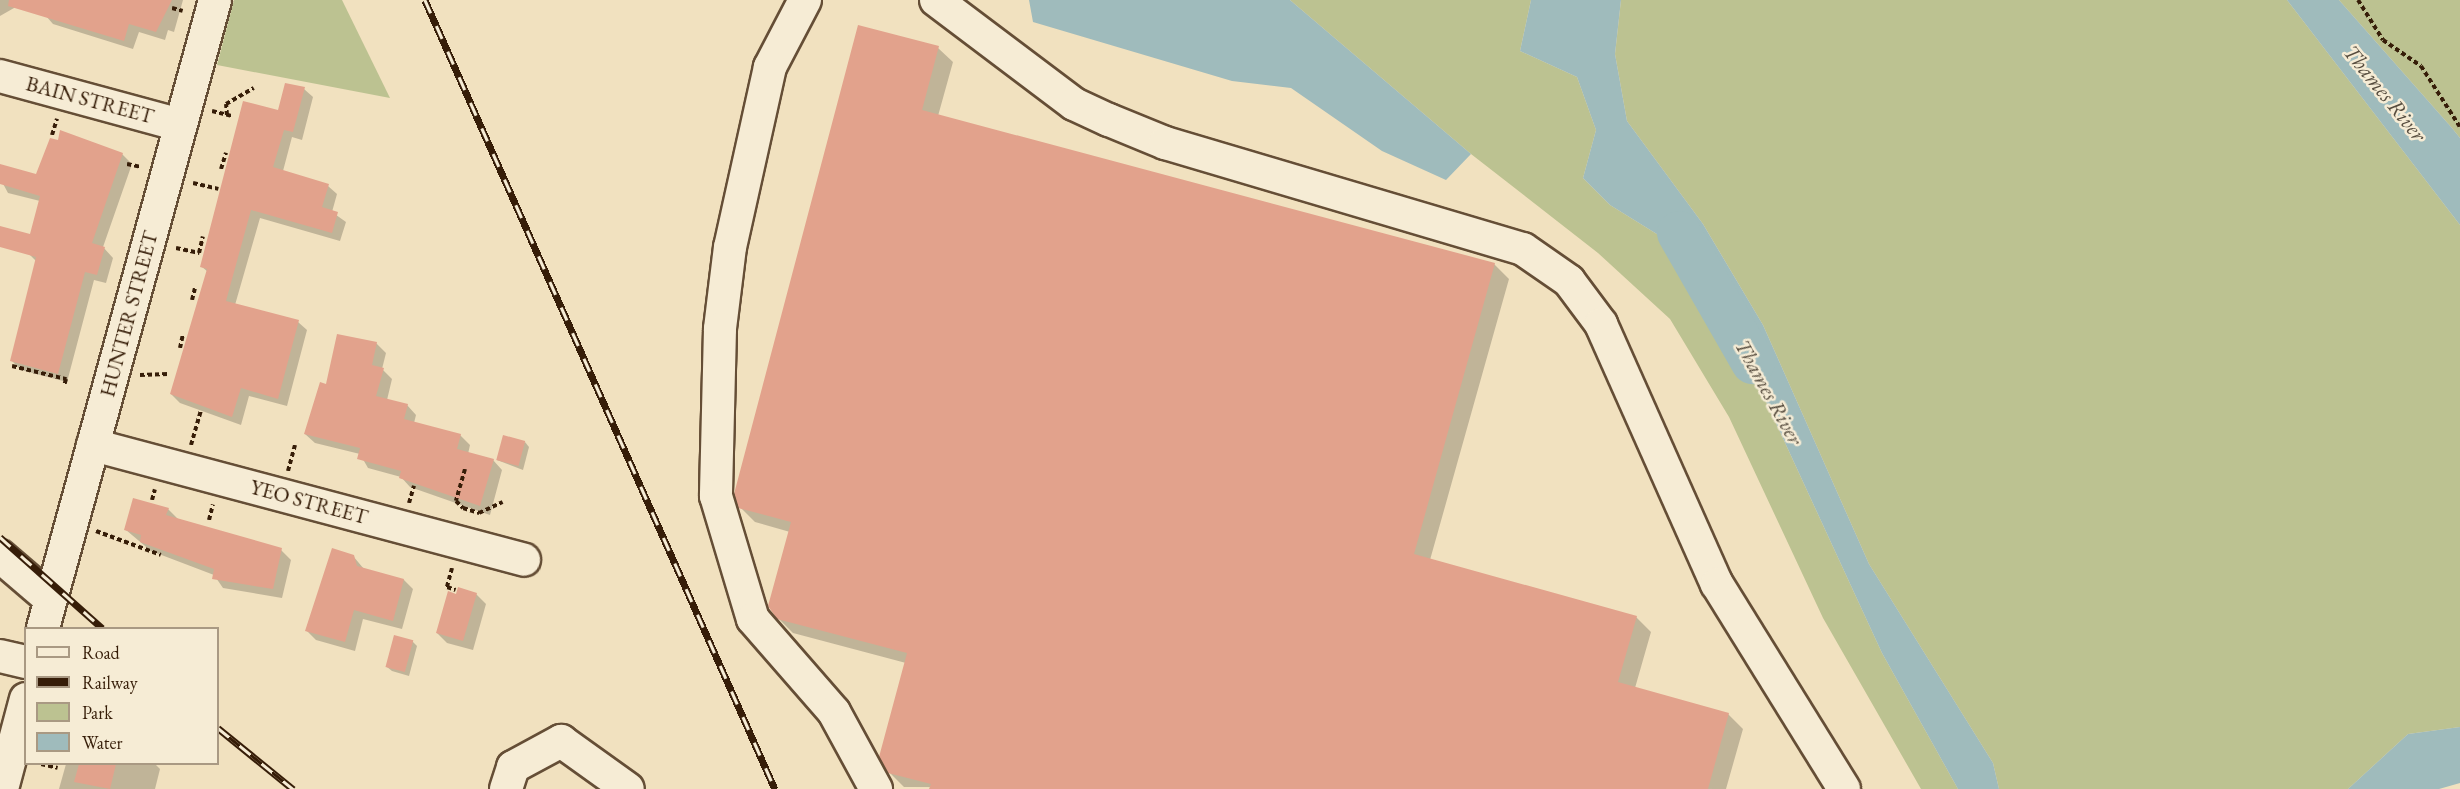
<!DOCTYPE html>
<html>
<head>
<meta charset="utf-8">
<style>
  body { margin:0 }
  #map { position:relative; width:2460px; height:789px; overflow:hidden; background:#f1e1bf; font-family:"EB Garamond",serif }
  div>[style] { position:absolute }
  .green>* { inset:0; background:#bcc291 }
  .water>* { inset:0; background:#9fbbbc }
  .shadow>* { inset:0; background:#0003 }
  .river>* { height:44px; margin:-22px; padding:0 22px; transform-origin:22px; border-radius:22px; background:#9fbbbc }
  .building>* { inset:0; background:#e2a28c; transform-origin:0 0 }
  .path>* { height:4px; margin-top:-2px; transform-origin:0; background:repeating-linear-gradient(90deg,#361d08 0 4.5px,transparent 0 7.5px) }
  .roads { filter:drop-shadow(2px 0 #654e36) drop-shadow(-2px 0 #654e36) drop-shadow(0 2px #654e36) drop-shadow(0 -2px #654e36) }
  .minor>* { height:32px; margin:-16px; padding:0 16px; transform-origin:16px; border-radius:16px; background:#f6ecd5 }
  .rail>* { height:7px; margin-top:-3.5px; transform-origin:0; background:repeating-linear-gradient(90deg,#f6ecd5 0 14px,#361d08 0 28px); box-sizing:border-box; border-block:2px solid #361d08 }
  span { translate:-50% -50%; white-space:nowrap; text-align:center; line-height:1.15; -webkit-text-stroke:5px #f6ecd5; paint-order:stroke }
  .street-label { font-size:21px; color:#361d08 }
  .water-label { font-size:22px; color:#564c3e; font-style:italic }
  .legend { position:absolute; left:24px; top:627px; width:195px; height:138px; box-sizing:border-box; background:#f6ecd5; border:2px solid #a99983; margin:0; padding:8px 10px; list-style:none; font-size:18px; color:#361d08 }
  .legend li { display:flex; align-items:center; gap:12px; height:30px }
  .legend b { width:30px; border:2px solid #a99983 }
</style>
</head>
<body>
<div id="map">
  <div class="green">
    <i style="clip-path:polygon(234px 0,342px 0,390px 98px,217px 65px)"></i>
    <i style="clip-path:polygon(1290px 0,1531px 0,1520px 51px,1577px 77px,1596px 130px,1583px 178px,1610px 205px,1660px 236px,1715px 291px,1882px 653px,1958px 789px,1921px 789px,1823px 618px,1729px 417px,1670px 319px,1598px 253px,1471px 154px)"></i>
    <i style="clip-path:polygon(1621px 0,2287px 0,2460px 225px,2460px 727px,2408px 734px,2348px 789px,1999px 789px,1993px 763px,1869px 564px,1763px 325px,1703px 224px,1627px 121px,1615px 54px)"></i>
    <i style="clip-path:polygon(2339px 0,2460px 0,2460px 138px,2452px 128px)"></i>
  </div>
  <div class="water">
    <i style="clip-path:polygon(1029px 0,1290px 0,1471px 154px,1446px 180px,1382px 151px,1291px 88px,1232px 81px,1033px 22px)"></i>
    <i style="clip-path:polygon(1531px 0,1621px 0,1615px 54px,1627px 121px,1703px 224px,1763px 325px,1869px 564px,1993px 763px,1999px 789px,1958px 789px,1882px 653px,1715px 291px,1660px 236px,1610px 205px,1583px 178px,1596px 130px,1577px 77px,1520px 51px)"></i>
    <i style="clip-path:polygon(2287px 0,2339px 0,2452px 128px,2460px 138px,2460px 225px)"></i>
    <i style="clip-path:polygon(2460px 727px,2460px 783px,2439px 789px,2348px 789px,2408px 734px)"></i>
  </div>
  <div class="shadow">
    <i style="clip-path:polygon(0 0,28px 0,0 16px)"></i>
    <i style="clip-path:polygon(32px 0,183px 0,174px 32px,168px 30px,165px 40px,139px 32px,133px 49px,53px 24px)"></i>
    <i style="clip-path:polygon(938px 48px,953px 62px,938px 116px,1494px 264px,1509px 279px,1430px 560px,1636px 617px,1651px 632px,1635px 688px,1728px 714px,1743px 729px,1726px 789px,904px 787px,889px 772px,906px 663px,793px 633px,778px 618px,790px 532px,755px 522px,740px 507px)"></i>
    <i style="clip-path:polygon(304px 89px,313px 97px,302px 140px,292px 137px,283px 171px,328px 186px,337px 194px,332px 212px,346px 222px,340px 241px,260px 218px,235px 305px,298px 322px,307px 330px,287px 406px,249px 396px,241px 425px,180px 403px,171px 394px,208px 272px,201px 266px,279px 112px)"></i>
    <i style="clip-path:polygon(122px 154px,132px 164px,103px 247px,113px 258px,106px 283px,94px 280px,67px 382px,21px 370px,12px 361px,37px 262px,29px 254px,40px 201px,8px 193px,0 178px,37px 176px)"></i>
    <i style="clip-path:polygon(376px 343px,386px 353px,382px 369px,392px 379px,387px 400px,407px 405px,416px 415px,414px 423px,460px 435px,470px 445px,468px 454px,493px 460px,502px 470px,490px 515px,410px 487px,401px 477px,368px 468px,360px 454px,315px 443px,305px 434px,328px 386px)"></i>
    <i style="clip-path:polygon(525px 442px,529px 447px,523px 470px,497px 460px)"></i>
    <i style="clip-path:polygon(168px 509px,178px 519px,281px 550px,291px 560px,282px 598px,223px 588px,214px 575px,151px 551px,126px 530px)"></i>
    <i style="clip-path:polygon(353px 556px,364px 569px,404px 580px,413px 589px,402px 629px,363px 619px,355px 651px,316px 640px,307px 631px)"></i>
    <i style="clip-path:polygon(476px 594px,486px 604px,473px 650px,447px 643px,437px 633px,457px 595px)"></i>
    <i style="clip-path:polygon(412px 641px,417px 646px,409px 676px,392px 671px,387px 667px)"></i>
    <i style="clip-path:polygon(66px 764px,155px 764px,160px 769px,155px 789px,59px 789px)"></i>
  </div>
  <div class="river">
    <i style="left:1679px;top:233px;width:149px;rotate:60.2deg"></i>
  </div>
  <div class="building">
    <i style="clip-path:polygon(9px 0,172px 0,156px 32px,129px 24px,124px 41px,8px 6px)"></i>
    <i style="clip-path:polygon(858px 25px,939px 46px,922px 110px,1495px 263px,1414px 554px,1637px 616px,1618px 682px,1729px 713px,1708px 789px,929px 789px,931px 784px,888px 773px,879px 757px,907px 653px,777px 619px,768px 606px,791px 522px,738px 508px,734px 494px)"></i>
    <i style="clip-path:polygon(285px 83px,305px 87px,293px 132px,284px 130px,273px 167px,329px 184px,322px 207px,338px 212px,332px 233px,251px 210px,226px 301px,299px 320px,278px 399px,241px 388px,232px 417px,170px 394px,207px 269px,200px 267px,243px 101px,278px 110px)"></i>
    <i style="clip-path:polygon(60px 130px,123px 153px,92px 243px,105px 247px,97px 275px,85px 272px,58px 374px,10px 361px,36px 257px,0 247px,0 226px,30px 234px,40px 196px,0 184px,0 164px,36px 174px,50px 138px,58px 140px)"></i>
    <i style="clip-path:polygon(337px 334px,377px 342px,372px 365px,384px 368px,376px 396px,408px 404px,404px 419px,461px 434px,457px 449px,494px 459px,480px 506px,399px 478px,401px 471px,357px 459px,360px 448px,304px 434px,320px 382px,326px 384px)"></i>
    <i style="left:503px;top:435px;width:23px;height:26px;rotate:15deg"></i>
    <i style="clip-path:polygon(133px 498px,169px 508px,166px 515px,282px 548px,273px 589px,212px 579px,214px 569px,140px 542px,141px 535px,124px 530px)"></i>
    <i style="clip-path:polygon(332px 548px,354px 555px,357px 566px,404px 579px,393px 621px,354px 610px,345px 642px,305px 631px)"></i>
    <i style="clip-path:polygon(458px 587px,477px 593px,463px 641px,436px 633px,448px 591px,456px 594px)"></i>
    <i style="left:394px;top:635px;width:20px;height:33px;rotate:15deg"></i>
    <i style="clip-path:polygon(79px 764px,116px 764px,110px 789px,74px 782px)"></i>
  </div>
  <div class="path">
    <i style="left:2358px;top:0;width:47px;rotate:58deg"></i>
    <i style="left:2383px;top:40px;width:46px;rotate:34.4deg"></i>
    <i style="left:2421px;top:66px;width:72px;rotate:57.4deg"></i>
    <i style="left:172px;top:8px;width:11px;rotate:15deg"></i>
    <i style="left:212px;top:111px;width:21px;rotate:14deg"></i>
    <i style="left:227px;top:115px;width:11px;rotate:-95deg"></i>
    <i style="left:226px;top:104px;width:32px;rotate:-30deg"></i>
    <i style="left:52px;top:135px;width:17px;rotate:-73deg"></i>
    <i style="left:127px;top:164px;width:14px;rotate:12deg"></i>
    <i style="left:221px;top:169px;width:17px;rotate:-73deg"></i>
    <i style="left:193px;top:183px;width:26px;rotate:13deg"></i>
    <i style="left:176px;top:248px;width:24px;rotate:12deg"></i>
    <i style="left:199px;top:253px;width:17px;rotate:-77deg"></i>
    <i style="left:192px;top:300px;width:12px;rotate:-76deg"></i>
    <i style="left:180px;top:348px;width:14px;rotate:-78deg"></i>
    <i style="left:12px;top:366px;width:56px;rotate:13.5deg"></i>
    <i style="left:66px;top:379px;width:7px;rotate:106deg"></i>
    <i style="left:140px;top:375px;width:28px;rotate:-2deg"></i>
    <i style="left:191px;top:445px;width:35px;rotate:-74deg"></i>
    <i style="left:465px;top:469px;width:33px;rotate:106deg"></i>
    <i style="left:456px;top:501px;width:10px;rotate:45deg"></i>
    <i style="left:463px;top:508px;width:17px;rotate:17deg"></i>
    <i style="left:479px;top:513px;width:26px;rotate:-25deg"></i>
    <i style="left:288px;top:471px;width:27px;rotate:-75deg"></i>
    <i style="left:152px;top:500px;width:11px;rotate:-75deg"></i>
    <i style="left:409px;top:503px;width:18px;rotate:-74deg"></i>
    <i style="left:209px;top:520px;width:16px;rotate:-76deg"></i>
    <i style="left:96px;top:531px;width:69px;rotate:20.3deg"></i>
    <i style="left:452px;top:568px;width:20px;rotate:105deg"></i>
    <i style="left:447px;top:587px;width:9px;rotate:18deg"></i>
    <i style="left:41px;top:764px;width:17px;rotate:13deg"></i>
  </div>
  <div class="roads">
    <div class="minor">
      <i style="left:805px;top:0;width:76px;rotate:117.6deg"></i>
      <i style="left:770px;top:67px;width:184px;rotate:102.5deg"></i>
      <i style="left:730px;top:247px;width:83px;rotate:97deg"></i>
      <i style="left:720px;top:329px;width:167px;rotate:91.4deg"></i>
      <i style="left:716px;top:496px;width:128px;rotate:73.3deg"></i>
      <i style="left:753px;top:619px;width:123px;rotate:48.9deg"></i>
      <i style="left:834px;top:712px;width:88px;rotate:61.4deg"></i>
      <i style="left:936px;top:0;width:173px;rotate:37deg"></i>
      <i style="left:1074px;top:104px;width:38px;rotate:25deg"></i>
      <i style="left:1109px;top:120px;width:61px;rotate:22.3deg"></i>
      <i style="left:1165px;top:143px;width:373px;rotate:16.5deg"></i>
      <i style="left:1523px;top:249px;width:56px;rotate:34.8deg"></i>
      <i style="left:1569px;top:281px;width:54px;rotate:53.3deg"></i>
      <i style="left:1601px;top:324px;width:285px;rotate:66deg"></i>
      <i style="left:1717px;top:584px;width:241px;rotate:58.2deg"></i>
      <i style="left:0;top:76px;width:187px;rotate:15.2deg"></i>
      <i style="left:93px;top:445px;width:446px;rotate:14.9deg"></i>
      <i style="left:0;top:556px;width:66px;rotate:40.7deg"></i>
      <i style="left:43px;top:628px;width:651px;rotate:-74.68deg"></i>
      <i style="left:0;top:656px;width:27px;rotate:13deg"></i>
      <i style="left:2px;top:789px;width:93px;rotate:-75.1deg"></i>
      <i style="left:506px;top:789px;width:23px;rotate:-72deg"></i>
      <i style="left:513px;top:767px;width:55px;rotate:-28.4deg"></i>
      <i style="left:561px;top:741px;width:82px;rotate:35.6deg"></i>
    </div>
  </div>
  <div class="rail">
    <i style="left:425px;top:0;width:863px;rotate:66.08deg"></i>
    <i style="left:0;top:537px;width:137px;rotate:41.7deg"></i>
    <i style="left:218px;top:728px;width:97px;rotate:39.1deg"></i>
  </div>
  <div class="street-label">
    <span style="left:90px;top:100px;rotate:15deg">BAIN STREET</span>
    <span style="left:129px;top:314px;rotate:-75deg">HUNTER STREET</span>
    <span style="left:309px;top:502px;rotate:15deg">YEO STREET</span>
  </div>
  <div class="water-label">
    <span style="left:2385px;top:93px;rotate:51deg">Thames River</span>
    <span style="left:1769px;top:392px;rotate:61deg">Thames River</span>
  </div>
  <ul class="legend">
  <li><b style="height:8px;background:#f6ecd5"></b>Road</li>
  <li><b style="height:8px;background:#361d08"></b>Railway</li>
  <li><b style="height:16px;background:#bcc291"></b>Park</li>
  <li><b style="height:16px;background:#9fbbbc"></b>Water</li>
  </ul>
</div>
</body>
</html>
